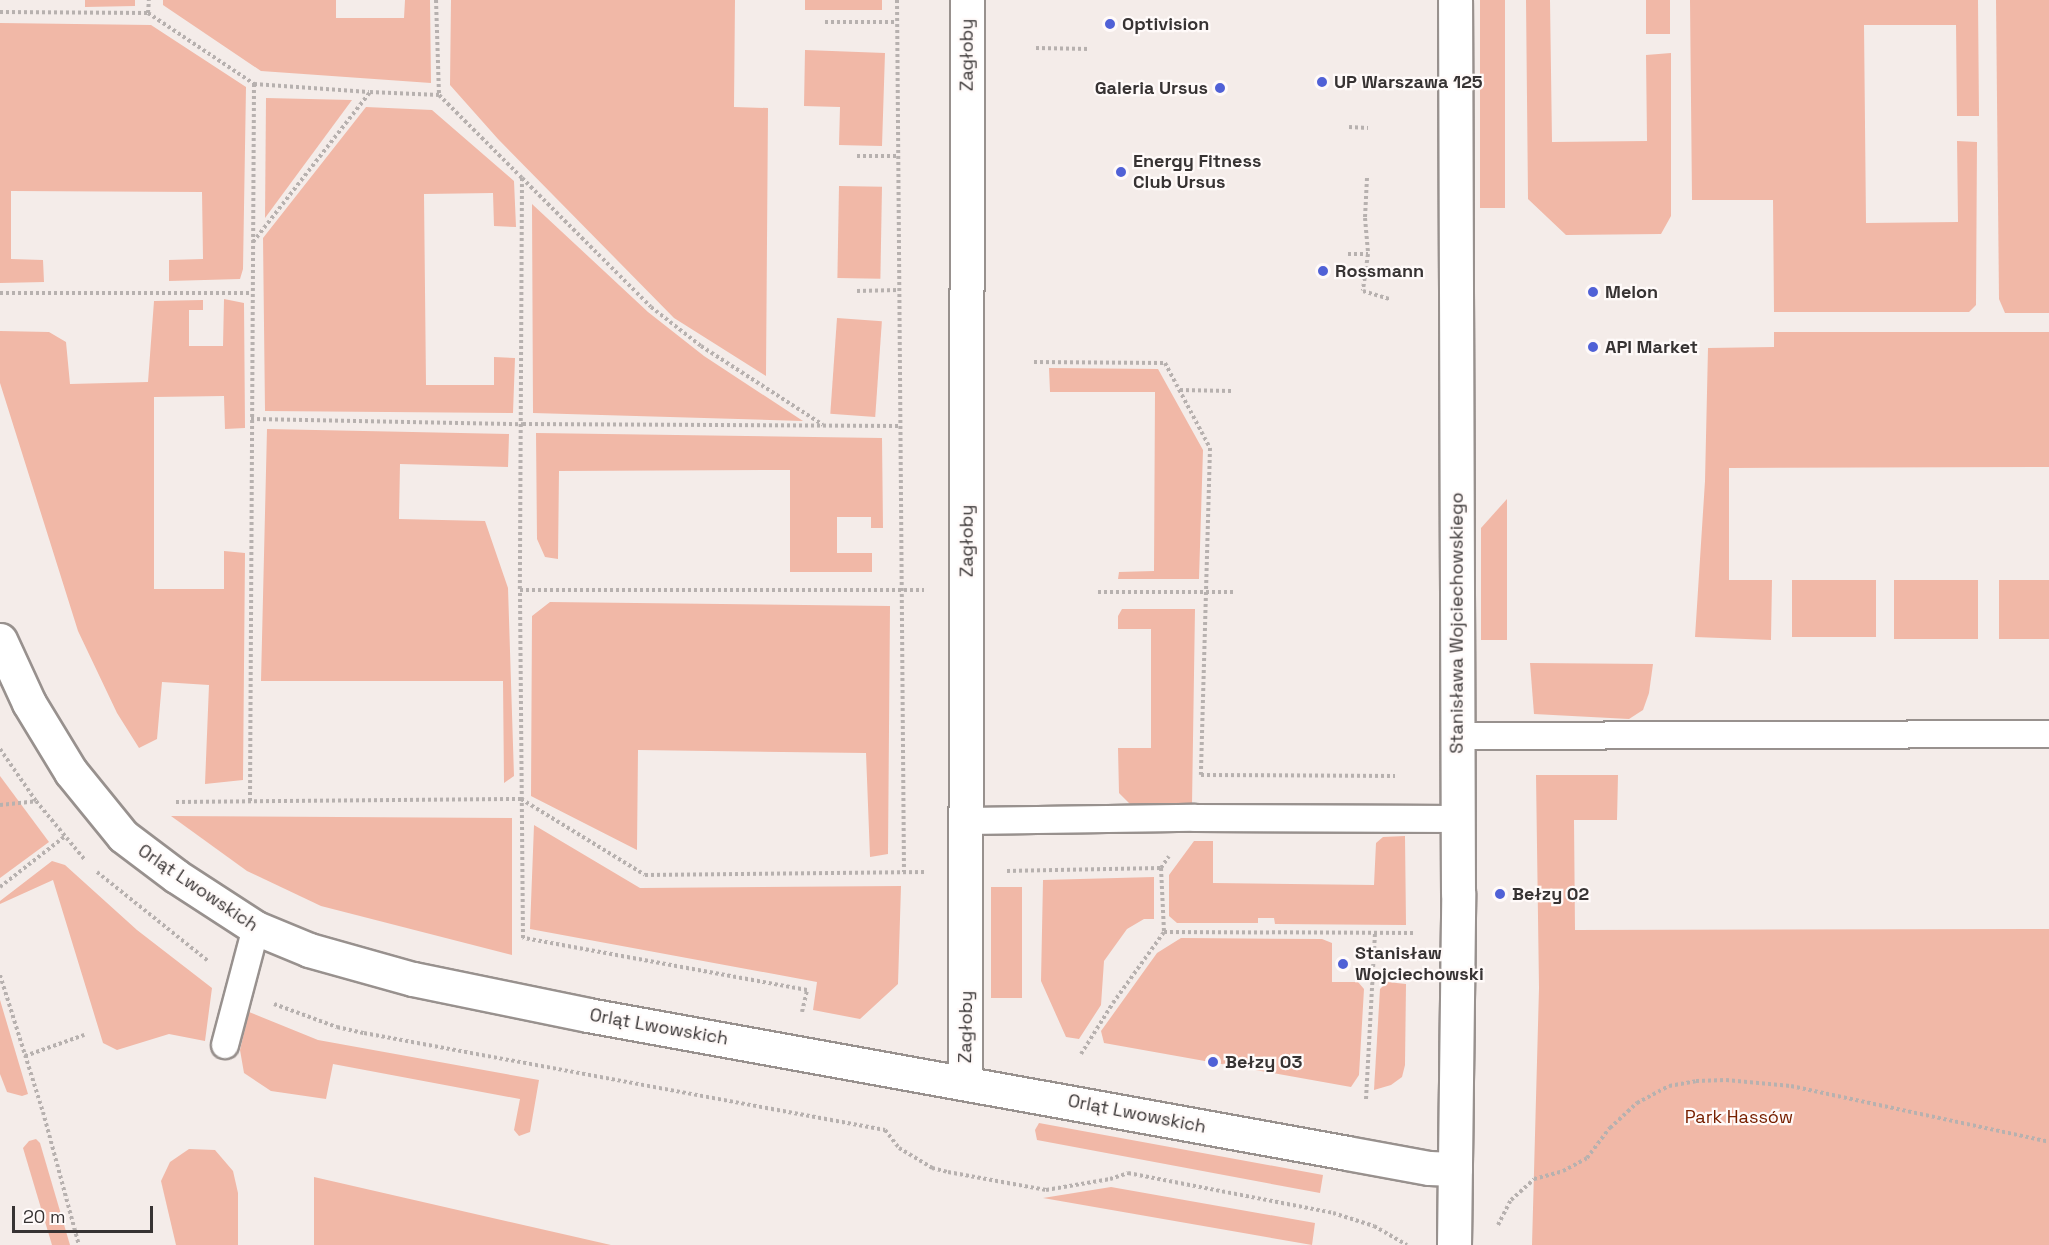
<!DOCTYPE html>
<html>
<head>
<meta charset="utf-8">
<style>
  body { margin:0 }
  #map { position:relative; width:2049px; height:1245px; overflow:hidden; background:#f4ece9; font-family:"Space Grotesk",sans-serif }
  div>[style] { position:absolute }
  .green>* { inset:0; background:#f1b8a7; transform-origin:0 0 }
  .path>* { height:4px; margin-top:-2px; transform-origin:0; background:repeating-linear-gradient(90deg,#b7b1af 0 3px,transparent 0 6px) }
  .roads { filter:drop-shadow(2px 0 #98918e) drop-shadow(-2px 0 #98918e) drop-shadow(0 2px #98918e) drop-shadow(0 -2px #98918e) }
  .lane>* { height:26px; margin:-13px; padding:0 13px; transform-origin:13px; border-radius:13px; background:#fff }
  .street>* { height:33px; margin:-16.5px; padding:0 16.5px; transform-origin:16.5px; border-radius:16.5px; background:#fff }
  .secondary>* { height:33px; margin:-16.5px; padding:0 16.5px; transform-origin:16.5px; border-radius:16.5px; background:#fff }
  .dots>* { width:16px; height:16px; translate:-50% -50%; box-sizing:border-box; border:3px solid #fffaf9; border-radius:50% }
  span { translate:-50% -50%; white-space:nowrap; text-align:center; line-height:1.15; -webkit-text-stroke:4.5px #fffaf9; paint-order:stroke }
  .poi-label { font-size:18px; color:#373333; font-weight:700 }
  .left { translate:0 -50%; text-align:left }
  .right { translate:-100% -50%; text-align:right }
  .street-label { font-size:18px; color:#373333 }
  .park-label { font-size:18px; color:#782000 }
  .scale { position:absolute; left:12px; top:1206px; width:141px; height:27px; box-sizing:border-box; border:3px solid #373333; border-top:0; padding-left:8px; font-size:18px; line-height:21px; white-space:nowrap; color:#373333; -webkit-text-stroke:4px #fffaf9; paint-order:stroke }
</style>
</head>
<body>
<div id="map">
  <div class="green">
    <i style="clip-path:polygon(85px 0,135px 0,135px 6px,85px 7px)"></i>
    <i style="clip-path:polygon(163px 0,336px 0,336px 18px,404px 18px,405px 0,430px 0,431px 83px,261px 71px,163px 5px)"></i>
    <i style="clip-path:polygon(451px 0,735px 0,734px 107px,768px 108px,766px 376px,674px 318px,498px 139px,450px 85px)"></i>
    <i style="left:805px;top:0;width:77px;height:10px"></i>
    <i style="left:1480px;top:0;width:25px;height:208px"></i>
    <i style="clip-path:polygon(1526px 0,1550px 0,1552px 142px,1647px 141px,1646px 55px,1671px 53px,1671px 216px,1661px 234px,1566px 235px,1528px 199px)"></i>
    <i style="left:1646px;top:0;width:24px;height:34px"></i>
    <i style="clip-path:polygon(1690px 0,1978px 0,1979px 116px,1957px 116px,1956px 25px,1864px 25px,1866px 223px,1958px 222px,1957px 141px,1977px 142px,1976px 305px,1969px 312px,1774px 312px,1773px 200px,1692px 200px)"></i>
    <i style="clip-path:polygon(1996px 0,2049px 0,2049px 313px,2005px 313px,1999px 299px)"></i>
    <i style="clip-path:polygon(0 23px,151px 25px,246px 87px,243px 269px,240px 279px,169px 281px,169px 260px,203px 259px,202px 192px,11px 191px,11px 259px,43px 260px,44px 282px,0 283px)"></i>
    <i style="clip-path:polygon(805px 50px,885px 53px,882px 146px,839px 145px,840px 107px,804px 106px)"></i>
    <i style="clip-path:polygon(266px 98px,352px 100px,265px 218px)"></i>
    <i style="clip-path:polygon(366px 107px,432px 110px,514px 181px,516px 227px,494px 226px,493px 193px,424px 194px,426px 385px,494px 385px,494px 357px,515px 358px,513px 413px,265px 411px,263px 238px)"></i>
    <i style="left:839px;top:186px;width:43px;height:92px;rotate:1deg"></i>
    <i style="clip-path:polygon(532px 204px,648px 312px,704px 356px,803px 421px,533px 413px)"></i>
    <i style="clip-path:polygon(224px 299px,244px 303px,245px 428px,225px 429px,224px 396px,154px 397px,154px 589px,224px 589px,224px 551px,245px 553px,243px 780px,205px 784px,209px 685px,162px 682px,157px 739px,139px 748px,117px 713px,78px 631px,0 383px,0 331px,49px 332px,66px 342px,70px 384px,148px 382px,154px 301px,203px 300px,203px 310px,189px 310px,189px 346px,223px 346px)"></i>
    <i style="left:837px;top:318px;width:45px;height:96px;rotate:4deg"></i>
    <i style="clip-path:polygon(1774px 332px,2049px 332px,2049px 467px,1729px 468px,1729px 580px,1772px 580px,1771px 640px,1695px 637px,1705px 481px,1708px 348px,1774px 347px)"></i>
    <i style="clip-path:polygon(1049px 368px,1158px 369px,1203px 450px,1199px 579px,1118px 579px,1119px 572px,1154px 571px,1155px 392px,1050px 392px)"></i>
    <i style="clip-path:polygon(267px 429px,509px 434px,508px 467px,400px 464px,399px 519px,485px 521px,508px 588px,514px 776px,504px 783px,503px 681px,261px 681px)"></i>
    <i style="clip-path:polygon(536px 433px,882px 438px,883px 528px,871px 528px,871px 517px,837px 517px,837px 553px,872px 553px,872px 572px,790px 572px,790px 470px,559px 471px,558px 559px,545px 557px,537px 539px)"></i>
    <i style="clip-path:polygon(1507px 499px,1507px 640px,1481px 640px,1481px 528px)"></i>
    <i style="left:1792px;top:580px;width:84px;height:57px"></i>
    <i style="left:1894px;top:580px;width:84px;height:59px"></i>
    <i style="left:1999px;top:580px;width:50px;height:59px"></i>
    <i style="clip-path:polygon(550px 602px,890px 606px,888px 854px,870px 857px,866px 753px,638px 750px,637px 850px,531px 796px,532px 616px)"></i>
    <i style="clip-path:polygon(1122px 609px,1195px 609px,1192px 805px,1131px 805px,1119px 793px,1118px 748px,1151px 748px,1151px 629px,1118px 629px,1118px 616px)"></i>
    <i style="clip-path:polygon(1530px 663px,1653px 664px,1649px 693px,1643px 710px,1629px 719px,1534px 714px)"></i>
    <i style="clip-path:polygon(1536px 775px,1618px 775px,1617px 820px,1574px 820px,1575px 930px,2049px 929px,2049px 1245px,1532px 1245px,1539px 988px)"></i>
    <i style="clip-path:polygon(0 776px,49px 842px,0 878px)"></i>
    <i style="clip-path:polygon(171px 816px,512px 818px,512px 955px,321px 906px,247px 871px)"></i>
    <i style="clip-path:polygon(534px 825px,640px 888px,901px 886px,898px 984px,860px 1019px,813px 1010px,817px 982px,530px 929px)"></i>
    <i style="clip-path:polygon(1405px 836px,1406px 925px,1275px 924px,1274px 918px,1258px 918px,1258px 923px,1177px 923px,1169px 916px,1169px 875px,1194px 841px,1213px 841px,1213px 883px,1374px 885px,1376px 843px,1383px 837px)"></i>
    <i style="clip-path:polygon(52px 861px,65px 865px,137px 930px,212px 988px,205px 1041px,169px 1034px,117px 1050px,103px 1043px,53px 880px,0 904px,0 901px)"></i>
    <i style="clip-path:polygon(1154px 877px,1154px 919px,1144px 919px,1127px 929px,1104px 961px,1101px 1005px,1079px 1039px,1066px 1037px,1041px 981px,1043px 880px)"></i>
    <i style="left:991px;top:887px;width:31px;height:111px"></i>
    <i style="clip-path:polygon(1181px 938px,1322px 939px,1332px 943px,1332px 982px,1358px 982px,1364px 989px,1359px 1075px,1351px 1087px,1104px 1043px,1101px 1031px,1157px 953px)"></i>
    <i style="clip-path:polygon(1387px 982px,1406px 984px,1405px 1065px,1402px 1077px,1391px 1085px,1374px 1090px,1380px 989px)"></i>
    <i style="clip-path:polygon(0 1000px,28px 1094px,22px 1096px,7px 1092px,0 1074px)"></i>
    <i style="clip-path:polygon(249px 1012px,318px 1040px,539px 1080px,530px 1132px,519px 1136px,514px 1130px,520px 1099px,333px 1064px,326px 1099px,271px 1091px,244px 1073px,240px 1050px)"></i>
    <i style="clip-path:polygon(1039px 1123px,1323px 1175px,1320px 1193px,1037px 1140px,1035px 1130px)"></i>
    <i style="clip-path:polygon(36px 1139px,40px 1143px,70px 1245px,52px 1245px,23px 1148px,29px 1141px)"></i>
    <i style="clip-path:polygon(189px 1149px,215px 1150px,233px 1171px,238px 1193px,238px 1245px,176px 1245px,161px 1181px,170px 1162px)"></i>
    <i style="clip-path:polygon(314px 1177px,611px 1245px,314px 1245px)"></i>
    <i style="clip-path:polygon(1111px 1187px,1315px 1223px,1312px 1245px,1043px 1198px)"></i>
  </div>
  <div class="path">
    <i style="left:436px;top:0;width:95px;rotate:88.2deg"></i>
    <i style="left:439px;top:95px;width:117px;rotate:45deg"></i>
    <i style="left:522px;top:178px;width:412px;rotate:90.3deg"></i>
    <i style="left:897px;top:0;width:872px;rotate:89.54deg"></i>
    <i style="left:0;top:12px;width:148px;rotate:0.4deg"></i>
    <i style="left:148px;top:13px;width:13px;rotate:-86deg"></i>
    <i style="left:148px;top:13px;width:128px;rotate:33.8deg"></i>
    <i style="left:254px;top:84px;width:718px;rotate:90.32deg"></i>
    <i style="left:825px;top:22px;width:72px"></i>
    <i style="left:1036px;top:48px;width:54px;rotate:1.1deg"></i>
    <i style="left:254px;top:84px;width:115px;rotate:4deg"></i>
    <i style="left:1349px;top:127px;width:19px;rotate:3deg"></i>
    <i style="left:857px;top:156px;width:40px"></i>
    <i style="left:522px;top:178px;width:182px;rotate:45deg"></i>
    <i style="left:651px;top:307px;width:63px;rotate:38deg"></i>
    <i style="left:701px;top:346px;width:145px;rotate:32.9deg"></i>
    <i style="left:1367px;top:178px;width:40px;rotate:92.9deg"></i>
    <i style="left:1365px;top:218px;width:36px;rotate:85deg"></i>
    <i style="left:1368px;top:254px;width:37px;rotate:98deg"></i>
    <i style="left:1363px;top:291px;width:28px;rotate:17deg"></i>
    <i style="left:253px;top:242px;width:190px;rotate:-52deg"></i>
    <i style="left:370px;top:92px;width:69px;rotate:2.5deg"></i>
    <i style="left:1348px;top:254px;width:20px"></i>
    <i style="left:857px;top:291px;width:41px;rotate:-1.4deg"></i>
    <i style="left:0;top:293px;width:252px"></i>
    <i style="left:1034px;top:362px;width:131px;rotate:0.4deg"></i>
    <i style="left:1165px;top:363px;width:96px;rotate:62.1deg"></i>
    <i style="left:1210px;top:448px;width:327px;rotate:91.6deg"></i>
    <i style="left:1201px;top:775px;width:194px;rotate:0.3deg"></i>
    <i style="left:1180px;top:390px;width:51px;rotate:1.1deg"></i>
    <i style="left:251px;top:419px;width:272px;rotate:1.1deg"></i>
    <i style="left:523px;top:424px;width:376px;rotate:0.3deg"></i>
    <i style="left:1098px;top:592px;width:137px"></i>
    <i style="left:0;top:749px;width:63px;rotate:55.3deg"></i>
    <i style="left:36px;top:801px;width:77px;rotate:50.3deg"></i>
    <i style="left:176px;top:802px;width:345px;rotate:-0.5deg"></i>
    <i style="left:521px;top:799px;width:145px;rotate:31.5deg"></i>
    <i style="left:645px;top:875px;width:280px;rotate:-0.6deg"></i>
    <i style="left:0;top:805px;width:36px;rotate:-6deg"></i>
    <i style="left:1161px;top:868px;width:14px;rotate:-56deg"></i>
    <i style="left:1007px;top:871px;width:154px;rotate:-1.1deg"></i>
    <i style="left:1161px;top:868px;width:64px;rotate:87.3deg"></i>
    <i style="left:97px;top:872px;width:142px;rotate:38.7deg"></i>
    <i style="left:0;top:887px;width:81px;rotate:-38deg"></i>
    <i style="left:0;top:975px;width:144px;rotate:72.6deg"></i>
    <i style="left:43px;top:1112px;width:138px;rotate:74.9deg"></i>
    <i style="left:274px;top:1004px;width:67px;rotate:20.1deg"></i>
    <i style="left:337px;top:1027px;width:28px;rotate:13deg"></i>
    <i style="left:364px;top:1033px;width:530px;rotate:10.55deg"></i>
    <i style="left:885px;top:1130px;width:23px;rotate:52deg"></i>
    <i style="left:899px;top:1148px;width:39px;rotate:31deg"></i>
    <i style="left:932px;top:1168px;width:16px;rotate:14deg"></i>
    <i style="left:948px;top:1172px;width:100px;rotate:10.4deg"></i>
    <i style="left:1046px;top:1190px;width:65px;rotate:-9.8deg"></i>
    <i style="left:1110px;top:1179px;width:19px;rotate:-18deg"></i>
    <i style="left:1128px;top:1173px;width:209px;rotate:11deg"></i>
    <i style="left:1333px;top:1213px;width:43px;rotate:17.6deg"></i>
    <i style="left:1374px;top:1226px;width:38px;rotate:30deg"></i>
    <i style="left:802px;top:1012px;width:23px;rotate:-77deg"></i>
    <i style="left:807px;top:990px;width:289px;rotate:-169.6deg"></i>
    <i style="left:523px;top:938px;width:348px;rotate:-90.5deg"></i>
    <i style="left:520px;top:590px;width:404px"></i>
    <i style="left:1081px;top:1054px;width:60px;rotate:-57.9deg"></i>
    <i style="left:1113px;top:1003px;width:87px;rotate:-54.3deg"></i>
    <i style="left:1164px;top:932px;width:251px;rotate:0.2deg"></i>
    <i style="left:25px;top:1056px;width:63px;rotate:-19.6deg"></i>
    <i style="left:1366px;top:1099px;width:167px;rotate:-86.9deg"></i>
    <i style="left:1498px;top:1225px;width:28px;rotate:-63deg"></i>
    <i style="left:1511px;top:1200px;width:31px;rotate:-42deg"></i>
    <i style="left:1534px;top:1179px;width:30px;rotate:-15deg"></i>
    <i style="left:1563px;top:1171px;width:27px;rotate:-28deg"></i>
    <i style="left:1587px;top:1158px;width:38px;rotate:-53deg"></i>
    <i style="left:1610px;top:1128px;width:37px;rotate:-43deg"></i>
    <i style="left:1637px;top:1103px;width:36px;rotate:-28deg"></i>
    <i style="left:1669px;top:1086px;width:27px;rotate:-10deg"></i>
    <i style="left:1696px;top:1081px;width:30px;rotate:-2deg"></i>
    <i style="left:1726px;top:1080px;width:65px;rotate:5.3deg"></i>
    <i style="left:1791px;top:1086px;width:264px;rotate:12.2deg"></i>
  </div>
  <div class="roads">
    <div class="lane">
      <i style="left:1457px;top:736px;width:592px;rotate:-0.19deg"></i>
      <i style="left:967px;top:821px;width:228px;rotate:-0.8deg"></i>
      <i style="left:1195px;top:818px;width:262px;rotate:0.2deg"></i>
      <i style="left:225px;top:1045px;width:121px;rotate:-75.2deg"></i>
    </div>
    <div class="street">
      <i style="left:0;top:640px;width:69px;rotate:65.3deg"></i>
      <i style="left:29px;top:703px;width:81px;rotate:58.7deg"></i>
      <i style="left:71px;top:772px;width:82px;rotate:50.9deg"></i>
      <i style="left:123px;top:836px;width:66px;rotate:37deg"></i>
      <i style="left:176px;top:876px;width:95px;rotate:33deg"></i>
      <i style="left:256px;top:928px;width:57px;rotate:22.5deg"></i>
      <i style="left:309px;top:950px;width:108px;rotate:15.6deg"></i>
      <i style="left:413px;top:979px;width:179px;rotate:11.6deg"></i>
      <i style="left:588px;top:1015px;width:771px;rotate:10.3deg"></i>
      <i style="left:1347px;top:1153px;width:83px;rotate:10.4deg"></i>
      <i style="left:1429px;top:1168px;width:26px;rotate:2deg"></i>
      <i style="left:965px;top:1082px;width:1082px;rotate:-89.89deg"></i>
    </div>
    <div class="secondary">
      <i style="left:1454px;top:1245px;width:352px;rotate:-89.3deg"></i>
      <i style="left:1458px;top:893px;width:893px;rotate:-90.19deg"></i>
    </div>
  </div>
  <div class="dots">
    <i style="left:1110px;top:24px;background:#5061d6"></i>
    <i style="left:1322px;top:82px;background:#5061d6"></i>
    <i style="left:1220px;top:88px;background:#5061d6"></i>
    <i style="left:1121px;top:172px;background:#5061d6"></i>
    <i style="left:1323px;top:271px;background:#5061d6"></i>
    <i style="left:1593px;top:292px;background:#5061d6"></i>
    <i style="left:1593px;top:347px;background:#5061d6"></i>
    <i style="left:1500px;top:894px;background:#5061d6"></i>
    <i style="left:1343px;top:964px;background:#5061d6"></i>
    <i style="left:1213px;top:1062px;background:#5061d6"></i>
  </div>
  <div class="poi-label">
    <span class="left" style="left:1122px;top:24px">Optivision</span>
    <span class="left" style="left:1334px;top:82px">UP Warszawa 125</span>
    <span class="right" style="left:1208px;top:88px">Galeria Ursus</span>
    <span class="left" style="left:1133px;top:172px">Energy Fitness<br>Club Ursus</span>
    <span class="left" style="left:1335px;top:271px">Rossmann</span>
    <span class="left" style="left:1605px;top:292px">Melon</span>
    <span class="left" style="left:1605px;top:347px">API Market</span>
    <span class="left" style="left:1512px;top:894px">Bełzy 02</span>
    <span class="left" style="left:1355px;top:964px">Stanisław<br>Wojciechowski</span>
    <span class="left" style="left:1225px;top:1062px">Bełzy 03</span>
  </div>
  <div class="street-label">
    <span style="left:967px;top:55px;rotate:-90deg">Zagłoby</span>
    <span style="left:967px;top:541px;rotate:-90deg">Zagłoby</span>
    <span style="left:1457px;top:623px;rotate:-90deg">Stanisława Wojciechowskiego</span>
    <span style="left:198px;top:888px;rotate:34deg">Orląt Lwowskich</span>
    <span style="left:659px;top:1027px;rotate:10deg">Orląt Lwowskich</span>
    <span style="left:966px;top:1027px;rotate:-89deg">Zagłoby</span>
    <span style="left:1137px;top:1114px;rotate:11deg">Orląt Lwowskich</span>
  </div>
  <div class="park-label">
    <span style="left:1739px;top:1117px">Park Hassów</span>
  </div>
  <div class="scale">20 m</div>
</div>
</body>
</html>
